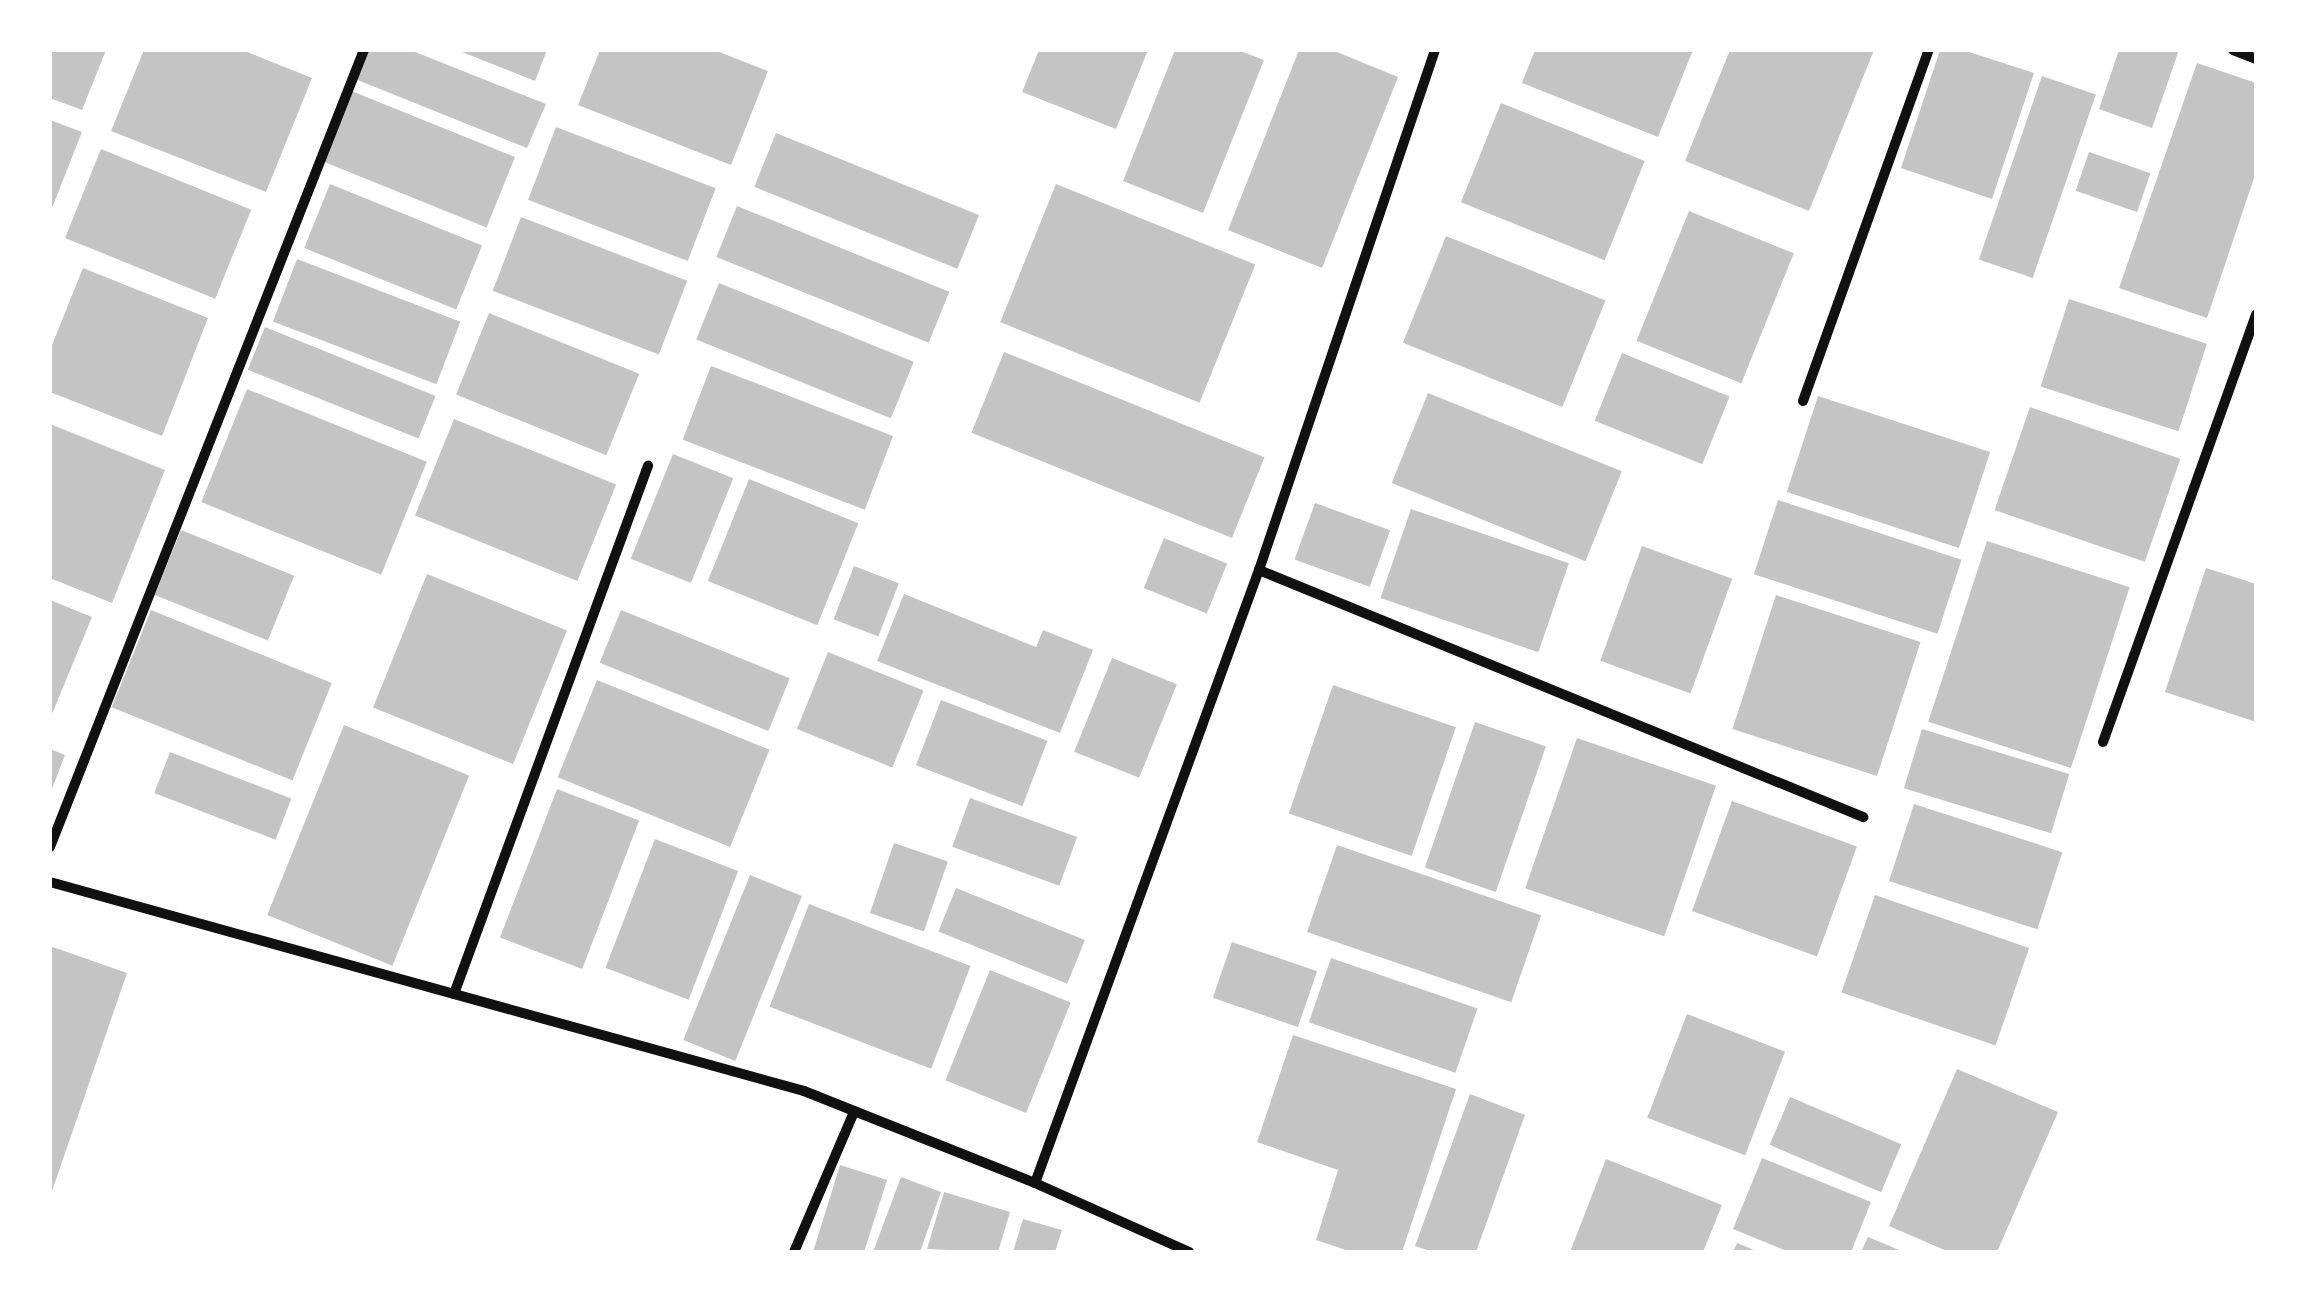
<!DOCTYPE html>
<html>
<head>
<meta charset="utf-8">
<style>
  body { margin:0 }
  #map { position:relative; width:2306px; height:1302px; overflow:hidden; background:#fff; font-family:"Exo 2",sans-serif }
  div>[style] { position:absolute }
  .building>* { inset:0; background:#c4c4c4; transform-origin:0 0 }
  .minor>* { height:10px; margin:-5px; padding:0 5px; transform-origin:5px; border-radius:5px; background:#111 }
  span { translate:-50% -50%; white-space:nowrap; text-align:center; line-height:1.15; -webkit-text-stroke:10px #fff; paint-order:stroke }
  .frame { position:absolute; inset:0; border:52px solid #fff; pointer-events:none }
</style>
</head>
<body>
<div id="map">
  <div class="building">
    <i style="clip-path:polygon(50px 50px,106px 50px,82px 110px,50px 98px)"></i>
    <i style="clip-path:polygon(144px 50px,242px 50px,312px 78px,266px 192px,111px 131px)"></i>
    <i style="clip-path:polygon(367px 50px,410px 50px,546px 104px,527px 148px,355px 79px)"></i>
    <i style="clip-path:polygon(457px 50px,547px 50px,535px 81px)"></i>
    <i style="clip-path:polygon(600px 50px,714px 50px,768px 71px,731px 165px,578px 105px)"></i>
    <i style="clip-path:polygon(1039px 50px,1148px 50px,1116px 129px,1022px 92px)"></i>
    <i style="clip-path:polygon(1175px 50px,1238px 50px,1264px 60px,1203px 213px,1123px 181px)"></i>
    <i style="clip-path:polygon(1299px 50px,1332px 50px,1398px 77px,1322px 268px,1228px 230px)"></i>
    <i style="clip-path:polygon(1535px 50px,1693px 50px,1658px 137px,1522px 83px)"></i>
    <i style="clip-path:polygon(1730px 50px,1874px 50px,1809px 211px,1685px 161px)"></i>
    <i style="clip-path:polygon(1940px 50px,1963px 50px,2034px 73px,1992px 199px,1901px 168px)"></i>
    <i style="clip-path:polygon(2119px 50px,2179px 50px,2152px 128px,2099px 109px)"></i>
    <i style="clip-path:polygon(2197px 63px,2256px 83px,2256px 172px,2207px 318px,2119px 288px)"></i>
    <i style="left:2042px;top:76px;width:57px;height:194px;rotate:19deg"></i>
    <i style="left:349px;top:90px;width:179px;height:76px;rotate:22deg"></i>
    <i style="left:1501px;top:103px;width:155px;height:107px;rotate:22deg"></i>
    <i style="clip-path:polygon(50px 120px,82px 132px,50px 213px)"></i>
    <i style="left:556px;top:127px;width:171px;height:78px;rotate:21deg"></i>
    <i style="left:776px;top:133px;width:219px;height:58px;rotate:22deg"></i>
    <i style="left:101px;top:149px;width:162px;height:96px;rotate:22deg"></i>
    <i style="left:2089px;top:152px;width:65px;height:41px;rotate:19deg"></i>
    <i style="left:330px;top:184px;width:164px;height:69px;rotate:22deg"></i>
    <i style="left:1056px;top:184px;width:215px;height:149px;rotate:22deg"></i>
    <i style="left:737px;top:206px;width:229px;height:55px;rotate:22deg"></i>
    <i style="left:1689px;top:211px;width:113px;height:140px;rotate:22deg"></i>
    <i style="left:521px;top:217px;width:178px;height:79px;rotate:21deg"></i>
    <i style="left:1446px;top:236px;width:172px;height:115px;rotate:22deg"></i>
    <i style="left:297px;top:259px;width:175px;height:67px;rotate:21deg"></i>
    <i style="clip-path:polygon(83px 268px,208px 318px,162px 436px,50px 392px,50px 350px)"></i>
    <i style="left:719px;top:283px;width:210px;height:61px;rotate:22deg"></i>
    <i style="left:2069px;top:299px;width:145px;height:92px;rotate:18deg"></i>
    <i style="left:489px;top:313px;width:162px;height:88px;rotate:22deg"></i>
    <i style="left:265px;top:327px;width:184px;height:46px;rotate:22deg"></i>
    <i style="left:1004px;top:352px;width:281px;height:87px;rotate:22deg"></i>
    <i style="left:1622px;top:353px;width:116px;height:73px;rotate:22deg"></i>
    <i style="left:711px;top:366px;width:195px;height:79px;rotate:21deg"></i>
    <i style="left:247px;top:389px;width:194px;height:122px;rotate:22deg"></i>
    <i style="left:1428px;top:393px;width:209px;height:97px;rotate:22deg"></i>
    <i style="left:1818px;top:396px;width:181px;height:101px;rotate:18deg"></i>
    <i style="left:2030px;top:407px;width:159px;height:109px;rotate:19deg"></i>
    <i style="left:454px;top:419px;width:175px;height:104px;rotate:22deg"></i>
    <i style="clip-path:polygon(50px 424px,165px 470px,112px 603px,50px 578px)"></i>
    <i style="left:673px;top:454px;width:65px;height:113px;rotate:22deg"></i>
    <i style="left:749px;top:479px;width:118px;height:110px;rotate:22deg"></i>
    <i style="left:1778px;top:500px;width:193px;height:78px;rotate:18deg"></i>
    <i style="left:1315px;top:503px;width:80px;height:60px;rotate:20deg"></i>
    <i style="left:1411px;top:509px;width:167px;height:94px;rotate:19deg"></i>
    <i style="left:181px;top:530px;width:122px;height:70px;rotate:22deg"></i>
    <i style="left:1164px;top:538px;width:68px;height:54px;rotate:22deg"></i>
    <i style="left:1987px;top:541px;width:150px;height:190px;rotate:18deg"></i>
    <i style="left:1642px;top:546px;width:96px;height:122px;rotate:20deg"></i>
    <i style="left:854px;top:566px;width:48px;height:57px;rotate:21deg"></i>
    <i style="clip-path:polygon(2206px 568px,2256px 584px,2256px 722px,2165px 692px)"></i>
    <i style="left:427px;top:574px;width:151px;height:144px;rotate:22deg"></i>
    <i style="clip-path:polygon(904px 594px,1036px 647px,1043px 630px,1093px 650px,1060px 733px,877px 661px)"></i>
    <i style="left:1776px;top:595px;width:152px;height:141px;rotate:18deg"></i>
    <i style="clip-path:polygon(50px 600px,92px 617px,50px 719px)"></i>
    <i style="left:151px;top:610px;width:195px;height:105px;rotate:22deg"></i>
    <i style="left:621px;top:610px;width:182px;height:57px;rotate:22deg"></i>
    <i style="left:828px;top:652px;width:103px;height:83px;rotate:22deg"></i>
    <i style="left:1112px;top:658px;width:70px;height:101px;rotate:22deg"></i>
    <i style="left:597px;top:680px;width:186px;height:105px;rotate:22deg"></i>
    <i style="left:1333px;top:685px;width:130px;height:136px;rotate:19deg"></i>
    <i style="left:941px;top:700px;width:114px;height:70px;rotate:21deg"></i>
    <i style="left:1475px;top:722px;width:75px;height:154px;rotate:19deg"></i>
    <i style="left:344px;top:725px;width:135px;height:205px;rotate:22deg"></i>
    <i style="left:1922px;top:729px;width:154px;height:62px;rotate:17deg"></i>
    <i style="left:1577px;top:738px;width:147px;height:159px;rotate:19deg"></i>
    <i style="clip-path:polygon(50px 749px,65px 755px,50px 794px)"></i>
    <i style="left:170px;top:752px;width:130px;height:44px;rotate:21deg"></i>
    <i style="left:557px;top:789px;width:88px;height:159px;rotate:21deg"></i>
    <i style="left:970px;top:798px;width:114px;height:52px;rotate:20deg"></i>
    <i style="left:1732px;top:801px;width:133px;height:117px;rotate:20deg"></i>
    <i style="left:1914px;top:804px;width:156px;height:81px;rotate:18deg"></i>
    <i style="left:655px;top:839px;width:89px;height:138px;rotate:21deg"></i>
    <i style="left:894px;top:843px;width:57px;height:74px;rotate:19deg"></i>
    <i style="left:1337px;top:845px;width:216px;height:92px;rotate:19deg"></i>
    <i style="left:750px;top:875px;width:56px;height:178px;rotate:22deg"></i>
    <i style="left:956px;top:888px;width:139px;height:47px;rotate:22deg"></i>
    <i style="left:1875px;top:895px;width:163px;height:103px;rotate:19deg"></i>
    <i style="left:809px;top:904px;width:173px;height:110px;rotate:21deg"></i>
    <i style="left:1232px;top:942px;width:90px;height:59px;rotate:19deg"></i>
    <i style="clip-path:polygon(50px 946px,127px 973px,51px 1194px,50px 1194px)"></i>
    <i style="left:1331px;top:958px;width:155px;height:68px;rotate:19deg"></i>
    <i style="left:990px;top:970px;width:87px;height:119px;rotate:22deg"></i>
    <i style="left:1687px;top:1014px;width:105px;height:111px;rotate:21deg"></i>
    <i style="clip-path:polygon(1293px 1035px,1456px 1089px,1402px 1252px,1352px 1252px,1316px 1240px,1338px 1170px,1257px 1142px)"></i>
    <i style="clip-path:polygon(1957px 1069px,2058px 1112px,1997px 1252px,1949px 1252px,1889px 1226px)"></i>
    <i style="clip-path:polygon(1470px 1094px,1525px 1115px,1476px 1252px,1433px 1252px,1415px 1246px)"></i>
    <i style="left:1790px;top:1097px;width:121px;height:52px;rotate:23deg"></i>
    <i style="clip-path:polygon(1762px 1158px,1871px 1202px,1851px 1252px,1789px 1252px,1733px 1229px)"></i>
    <i style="clip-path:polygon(1606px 1159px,1722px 1205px,1703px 1252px,1570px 1252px)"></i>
    <i style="clip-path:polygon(840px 1165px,887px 1180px,864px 1252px,813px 1252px)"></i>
    <i style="clip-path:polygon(901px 1177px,941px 1192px,920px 1252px,873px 1252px)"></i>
    <i style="clip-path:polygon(944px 1192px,1010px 1212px,998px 1252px,927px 1249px)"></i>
    <i style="clip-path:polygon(1023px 1219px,1062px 1230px,1055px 1252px,1013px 1252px)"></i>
    <i style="clip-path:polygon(1868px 1237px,1904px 1252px,1861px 1252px)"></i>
    <i style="clip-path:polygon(1737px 1243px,1759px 1252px,1733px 1252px)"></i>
  </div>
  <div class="minor">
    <i style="left:2233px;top:50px;width:25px;rotate:21deg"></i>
    <i style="left:1803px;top:401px;width:373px;rotate:-70.3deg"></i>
    <i style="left:1259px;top:570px;width:653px;rotate:22.24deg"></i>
    <i style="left:2103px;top:742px;width:454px;rotate:-70.3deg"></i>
    <i style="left:50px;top:847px;width:857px;rotate:-68.5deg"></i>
    <i style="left:50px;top:882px;width:782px;rotate:15.49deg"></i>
    <i style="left:804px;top:1091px;width:249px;rotate:21.7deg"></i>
    <i style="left:1035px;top:1183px;width:169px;rotate:24.1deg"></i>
    <i style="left:454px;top:994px;width:563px;rotate:-69.83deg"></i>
    <i style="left:1035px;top:1183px;width:653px;rotate:-69.93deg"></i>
    <i style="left:1259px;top:570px;width:549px;rotate:-71.3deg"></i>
    <i style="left:794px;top:1252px;width:152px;rotate:-66.8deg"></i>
  </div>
  <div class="frame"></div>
</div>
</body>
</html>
